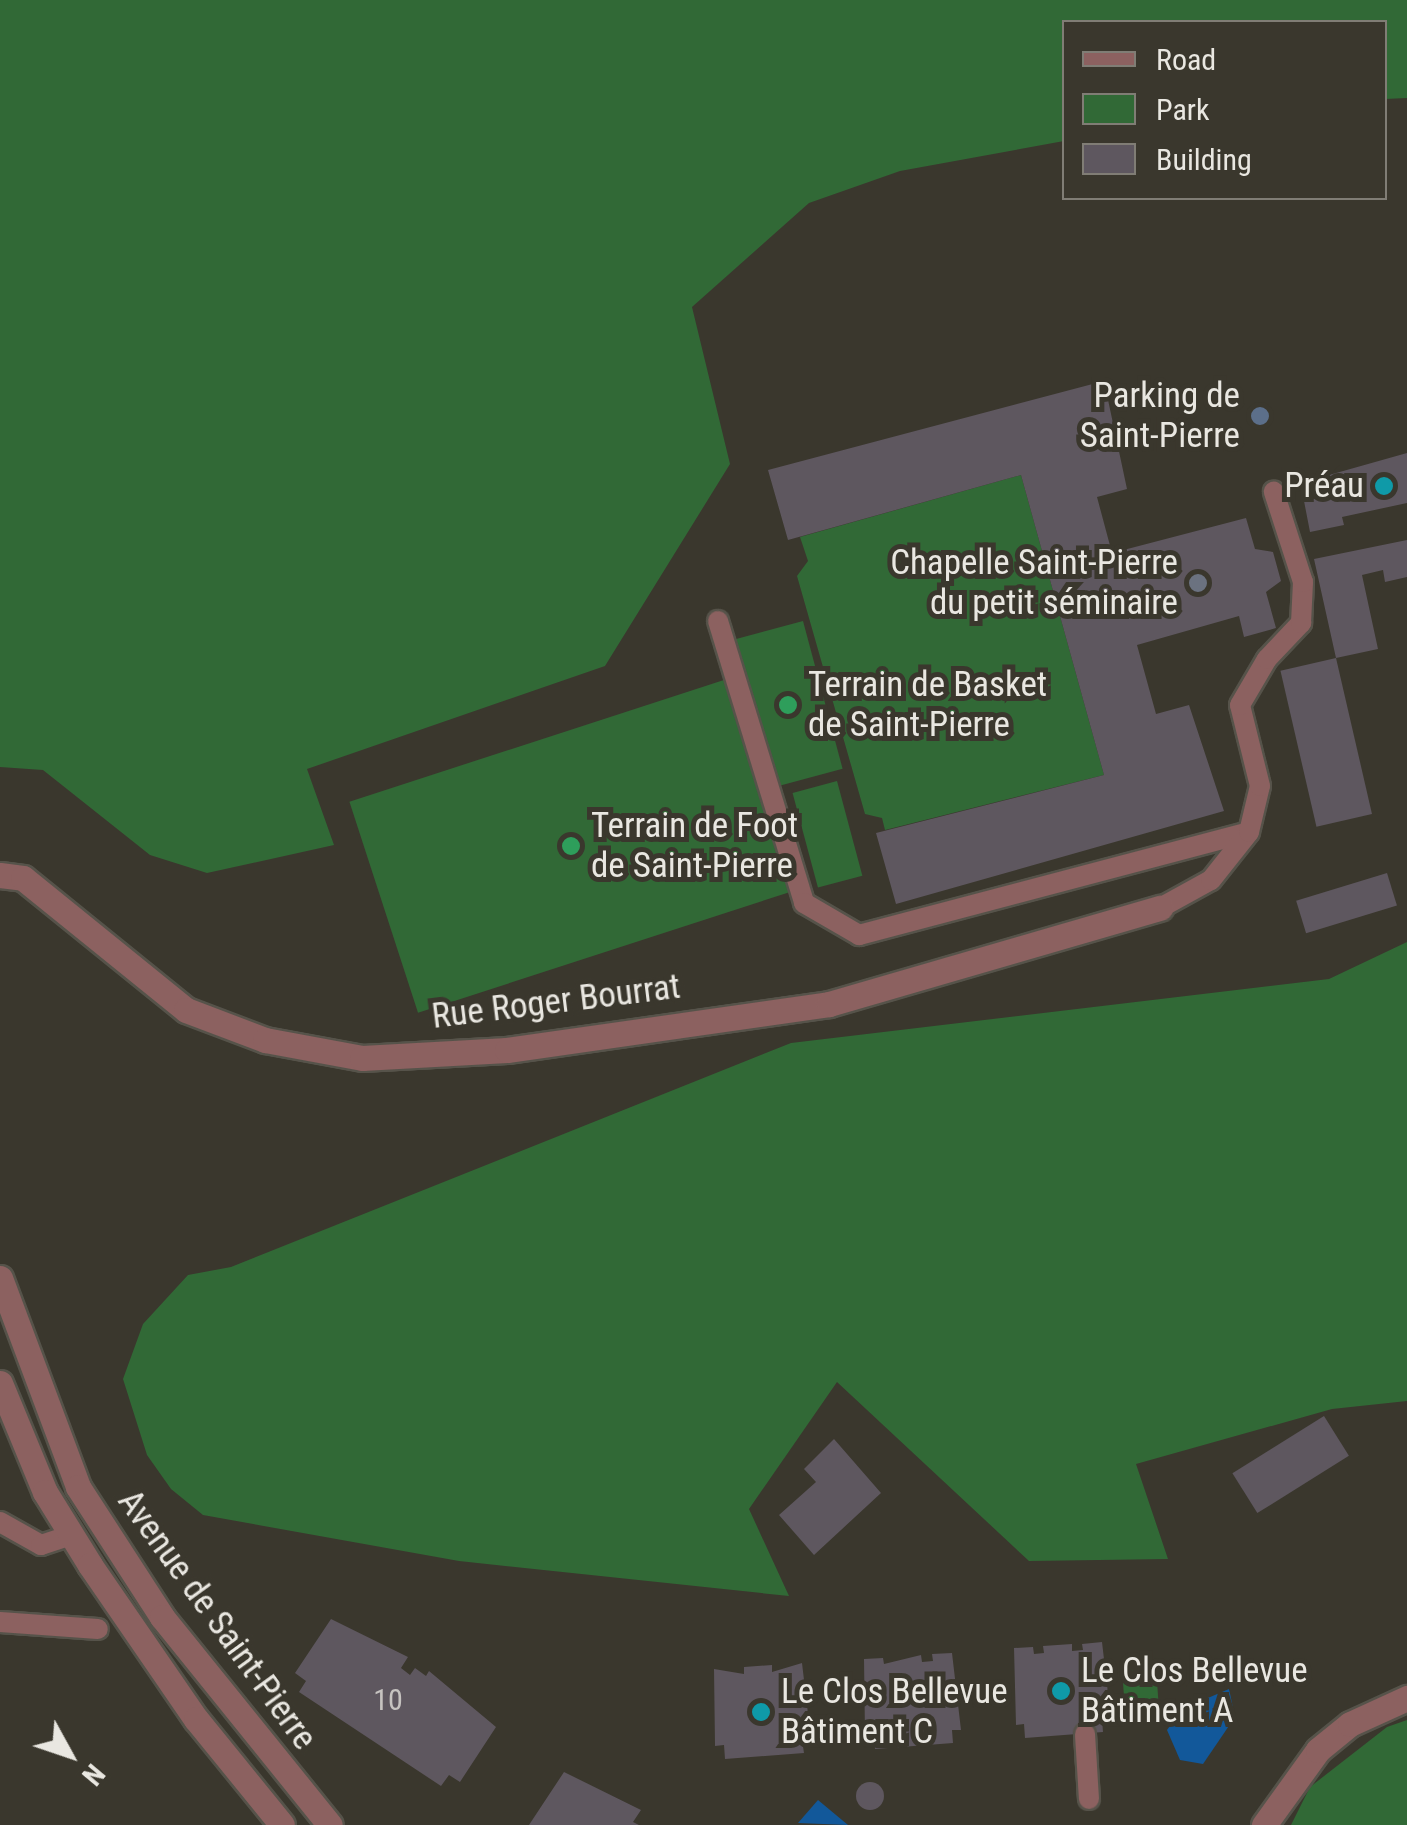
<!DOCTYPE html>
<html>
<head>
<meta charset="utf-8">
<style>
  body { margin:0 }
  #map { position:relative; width:1407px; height:1825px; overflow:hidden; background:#3a372d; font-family:"Roboto Condensed",sans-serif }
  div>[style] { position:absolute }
  .green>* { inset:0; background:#316936; transform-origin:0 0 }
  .water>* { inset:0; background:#12589a }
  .building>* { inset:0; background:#5e575f; transform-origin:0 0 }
  .round { border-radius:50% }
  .roads { filter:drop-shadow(2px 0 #56534a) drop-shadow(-2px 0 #56534a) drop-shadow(0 2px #56534a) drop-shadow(0 -2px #56534a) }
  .service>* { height:20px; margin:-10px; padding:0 10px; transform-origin:10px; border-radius:10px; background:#8c6160 }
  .minor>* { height:25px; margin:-12.5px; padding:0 12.5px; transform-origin:12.5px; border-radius:12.5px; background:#8c6160 }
  .tertiary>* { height:25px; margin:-12.5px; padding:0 12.5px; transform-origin:12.5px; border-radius:12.5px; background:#8c6160 }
  .dots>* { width:28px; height:28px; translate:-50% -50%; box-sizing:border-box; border:5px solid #3a372d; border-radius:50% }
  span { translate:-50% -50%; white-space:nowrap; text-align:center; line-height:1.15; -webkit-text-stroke:10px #3a372d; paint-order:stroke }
  .number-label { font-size:30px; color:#c6c3c0 }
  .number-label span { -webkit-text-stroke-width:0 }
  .poi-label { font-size:35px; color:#e9e7e1 }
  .right { translate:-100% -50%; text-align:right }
  .left { translate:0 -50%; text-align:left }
  .street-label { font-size:35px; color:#e9e7e1 }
  .legend { position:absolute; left:1062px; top:20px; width:325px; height:180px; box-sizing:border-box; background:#3a372d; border:2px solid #807d75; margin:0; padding:12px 18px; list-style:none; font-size:30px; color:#e9e7e1 }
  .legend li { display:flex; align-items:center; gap:20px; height:50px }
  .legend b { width:50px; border:2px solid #807d75 }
  .north { position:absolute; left:20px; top:1705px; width:100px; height:100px; -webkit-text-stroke:8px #3a372d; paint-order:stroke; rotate:130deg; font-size:28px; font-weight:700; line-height:40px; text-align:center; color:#e9e7e1 }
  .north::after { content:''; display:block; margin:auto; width:35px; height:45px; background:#e9e7e1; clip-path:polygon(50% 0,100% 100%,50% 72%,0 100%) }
</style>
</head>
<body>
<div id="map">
  <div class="green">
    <i style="clip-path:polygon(0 0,1407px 0,1407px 98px,1385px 99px,1384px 22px,1064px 22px,1064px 141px,900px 171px,809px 203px,692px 307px,730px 464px,605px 666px,307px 769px,334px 845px,207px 873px,150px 855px,43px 770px,0 767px)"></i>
    <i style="clip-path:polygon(1021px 475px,1104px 775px,885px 830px,882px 818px,865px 814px,797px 576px,808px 561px,800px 537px)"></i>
    <i style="left:803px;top:621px;width:153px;height:73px;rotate:75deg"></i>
    <i style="left:727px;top:679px;width:222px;height:397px;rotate:72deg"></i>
    <i style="left:837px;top:781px;width:98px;height:46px;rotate:75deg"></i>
    <i style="clip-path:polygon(1407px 942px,1407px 1401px,1332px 1409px,1136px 1464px,1168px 1559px,1029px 1561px,837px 1382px,749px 1509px,789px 1596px,459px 1561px,203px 1515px,171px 1489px,147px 1455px,123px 1379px,143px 1324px,188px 1275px,231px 1267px,791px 1043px,1329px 979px)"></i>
    <i style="left:1156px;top:1667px;width:57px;height:34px;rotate:86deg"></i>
    <i style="clip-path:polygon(1407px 1720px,1407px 1825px,1291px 1825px,1310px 1787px,1387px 1727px)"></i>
  </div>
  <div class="water">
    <i style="clip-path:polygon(1229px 1689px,1235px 1717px,1203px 1764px,1180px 1760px,1167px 1730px,1182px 1709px)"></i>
    <i style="clip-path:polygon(818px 1800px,848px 1825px,798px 1823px)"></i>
  </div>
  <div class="building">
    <i style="clip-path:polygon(1104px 381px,1127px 489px,1097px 497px,1112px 553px,1246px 518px,1255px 549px,1273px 552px,1281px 581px,1266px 592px,1276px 628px,1244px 637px,1239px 616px,1137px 645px,1156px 714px,1189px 705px,1224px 811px,896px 904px,876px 833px,1104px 775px,1021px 475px,788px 540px,768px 470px)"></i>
    <i style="clip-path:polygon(1407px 453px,1407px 503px,1342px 517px,1344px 525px,1310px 532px,1304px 501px,1332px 494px,1329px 475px)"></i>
    <i style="clip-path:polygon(1407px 540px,1407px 577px,1385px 582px,1383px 570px,1362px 575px,1378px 649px,1336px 658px,1314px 559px)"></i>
    <i style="left:1336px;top:658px;width:160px;height:57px;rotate:77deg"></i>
    <i style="left:1387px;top:873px;width:34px;height:95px;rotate:73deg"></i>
    <i style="left:1324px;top:1416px;width:47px;height:108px;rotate:58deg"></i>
    <i style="clip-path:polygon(834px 1439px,881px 1493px,814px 1555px,779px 1515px,816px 1482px,804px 1469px)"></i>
    <i style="clip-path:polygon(331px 1619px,408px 1657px,401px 1668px,410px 1675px,415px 1668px,426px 1676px,429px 1671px,496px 1727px,460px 1782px,449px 1775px,441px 1786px,299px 1692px,306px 1681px,295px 1673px)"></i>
    <i style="clip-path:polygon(1102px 1642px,1111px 1719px,1102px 1719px,1103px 1732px,1025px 1738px,1024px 1724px,1016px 1725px,1014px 1648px,1033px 1647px,1034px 1654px,1044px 1653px,1043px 1646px,1072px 1644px,1072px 1651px,1083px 1650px,1082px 1644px)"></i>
    <i style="clip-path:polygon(952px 1653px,961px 1730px,952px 1730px,953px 1743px,875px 1749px,874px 1735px,865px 1736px,864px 1659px,883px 1658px,884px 1664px,921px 1655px,922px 1662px,933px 1661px,932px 1654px)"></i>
    <i style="clip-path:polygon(802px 1663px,811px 1739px,802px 1740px,804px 1753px,725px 1759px,724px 1745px,715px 1746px,714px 1669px,744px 1674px,744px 1667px,772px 1665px,772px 1672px)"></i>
    <i style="clip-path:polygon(564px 1772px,641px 1810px,633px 1822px,639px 1825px,529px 1825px)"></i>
    <i class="round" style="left:856px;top:1782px;width:28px;height:28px"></i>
  </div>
  <div class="roads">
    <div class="service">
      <i style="left:718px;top:621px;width:295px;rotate:73deg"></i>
      <i style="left:804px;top:903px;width:64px;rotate:30.2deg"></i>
      <i style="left:859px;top:935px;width:403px;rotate:-14.8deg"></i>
      <i style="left:1160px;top:908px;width:58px;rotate:-28.8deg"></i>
      <i style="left:1211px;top:880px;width:61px;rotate:-51.6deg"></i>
      <i style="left:1249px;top:832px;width:47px;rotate:-76.6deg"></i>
      <i style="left:1260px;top:786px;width:83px;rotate:-103.9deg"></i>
      <i style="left:1240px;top:705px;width:53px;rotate:-59.6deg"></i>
      <i style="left:1267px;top:659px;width:50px;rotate:-46.6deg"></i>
      <i style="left:1301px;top:623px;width:41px;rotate:-87.2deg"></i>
      <i style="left:1303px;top:582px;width:95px;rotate:-107.9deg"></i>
      <i style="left:0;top:1522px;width:47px;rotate:29.3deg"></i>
      <i style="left:41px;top:1545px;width:32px;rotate:-18deg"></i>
      <i style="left:0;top:1622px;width:98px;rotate:4.1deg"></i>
      <i style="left:1085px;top:1734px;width:65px;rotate:86.5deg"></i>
    </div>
    <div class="minor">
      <i style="left:0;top:875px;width:23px;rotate:7deg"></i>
      <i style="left:23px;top:878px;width:210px;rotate:39deg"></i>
      <i style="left:186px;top:1010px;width:85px;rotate:20.8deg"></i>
      <i style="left:265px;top:1040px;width:99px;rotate:10.5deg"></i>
      <i style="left:362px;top:1058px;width:145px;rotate:-3.2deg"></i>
      <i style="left:507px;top:1050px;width:325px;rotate:-8.1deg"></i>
      <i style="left:829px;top:1004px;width:345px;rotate:-16.2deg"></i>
      <i style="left:1264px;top:1825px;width:92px;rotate:-54.2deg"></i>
      <i style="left:1318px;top:1750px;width:41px;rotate:-39.1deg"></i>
      <i style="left:1350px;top:1724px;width:63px;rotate:-24.5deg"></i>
    </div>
    <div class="tertiary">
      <i style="left:0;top:1278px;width:223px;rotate:69.5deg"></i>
      <i style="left:78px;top:1487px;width:155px;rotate:57.1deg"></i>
      <i style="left:162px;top:1617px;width:267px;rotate:51.1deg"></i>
      <i style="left:0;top:1383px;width:118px;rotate:67.6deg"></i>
      <i style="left:45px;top:1492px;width:86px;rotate:58.3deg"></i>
      <i style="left:90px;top:1565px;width:187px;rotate:55.5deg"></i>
      <i style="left:196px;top:1719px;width:136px;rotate:50.9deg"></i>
    </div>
  </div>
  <div class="dots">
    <i style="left:1260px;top:416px;background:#5c6f8a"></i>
    <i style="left:1384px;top:486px;background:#0f9aa8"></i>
    <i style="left:1198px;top:583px;background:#6b7280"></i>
    <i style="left:788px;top:705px;background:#2e9e5b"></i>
    <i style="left:571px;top:846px;background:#2e9e5b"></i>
    <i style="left:1061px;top:1691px;background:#0f9aa8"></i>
    <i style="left:761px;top:1712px;background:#0f9aa8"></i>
  </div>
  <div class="number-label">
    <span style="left:388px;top:1700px">10</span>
  </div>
  <div class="poi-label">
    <span class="right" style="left:1240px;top:416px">Parking de<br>Saint-Pierre</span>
    <span class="right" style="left:1364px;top:486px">Préau</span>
    <span class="right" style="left:1178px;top:583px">Chapelle Saint-Pierre<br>du petit séminaire</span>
    <span class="left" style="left:808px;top:705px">Terrain de Basket<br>de Saint-Pierre</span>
    <span class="left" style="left:591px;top:846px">Terrain de Foot<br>de Saint-Pierre</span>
    <span class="left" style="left:1081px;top:1691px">Le Clos Bellevue<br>Bâtiment A</span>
    <span class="left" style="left:781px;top:1712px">Le Clos Bellevue<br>Bâtiment C</span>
  </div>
  <div class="street-label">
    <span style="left:556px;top:1002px;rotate:-7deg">Rue Roger Bourrat</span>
    <span style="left:217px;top:1620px;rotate:54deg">Avenue de Saint-Pierre</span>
  </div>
  <ul class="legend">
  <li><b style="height:12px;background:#8c6160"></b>Road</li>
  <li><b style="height:28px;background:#316936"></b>Park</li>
  <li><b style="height:28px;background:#5e575f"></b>Building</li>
  </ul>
  <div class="north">N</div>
</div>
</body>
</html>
